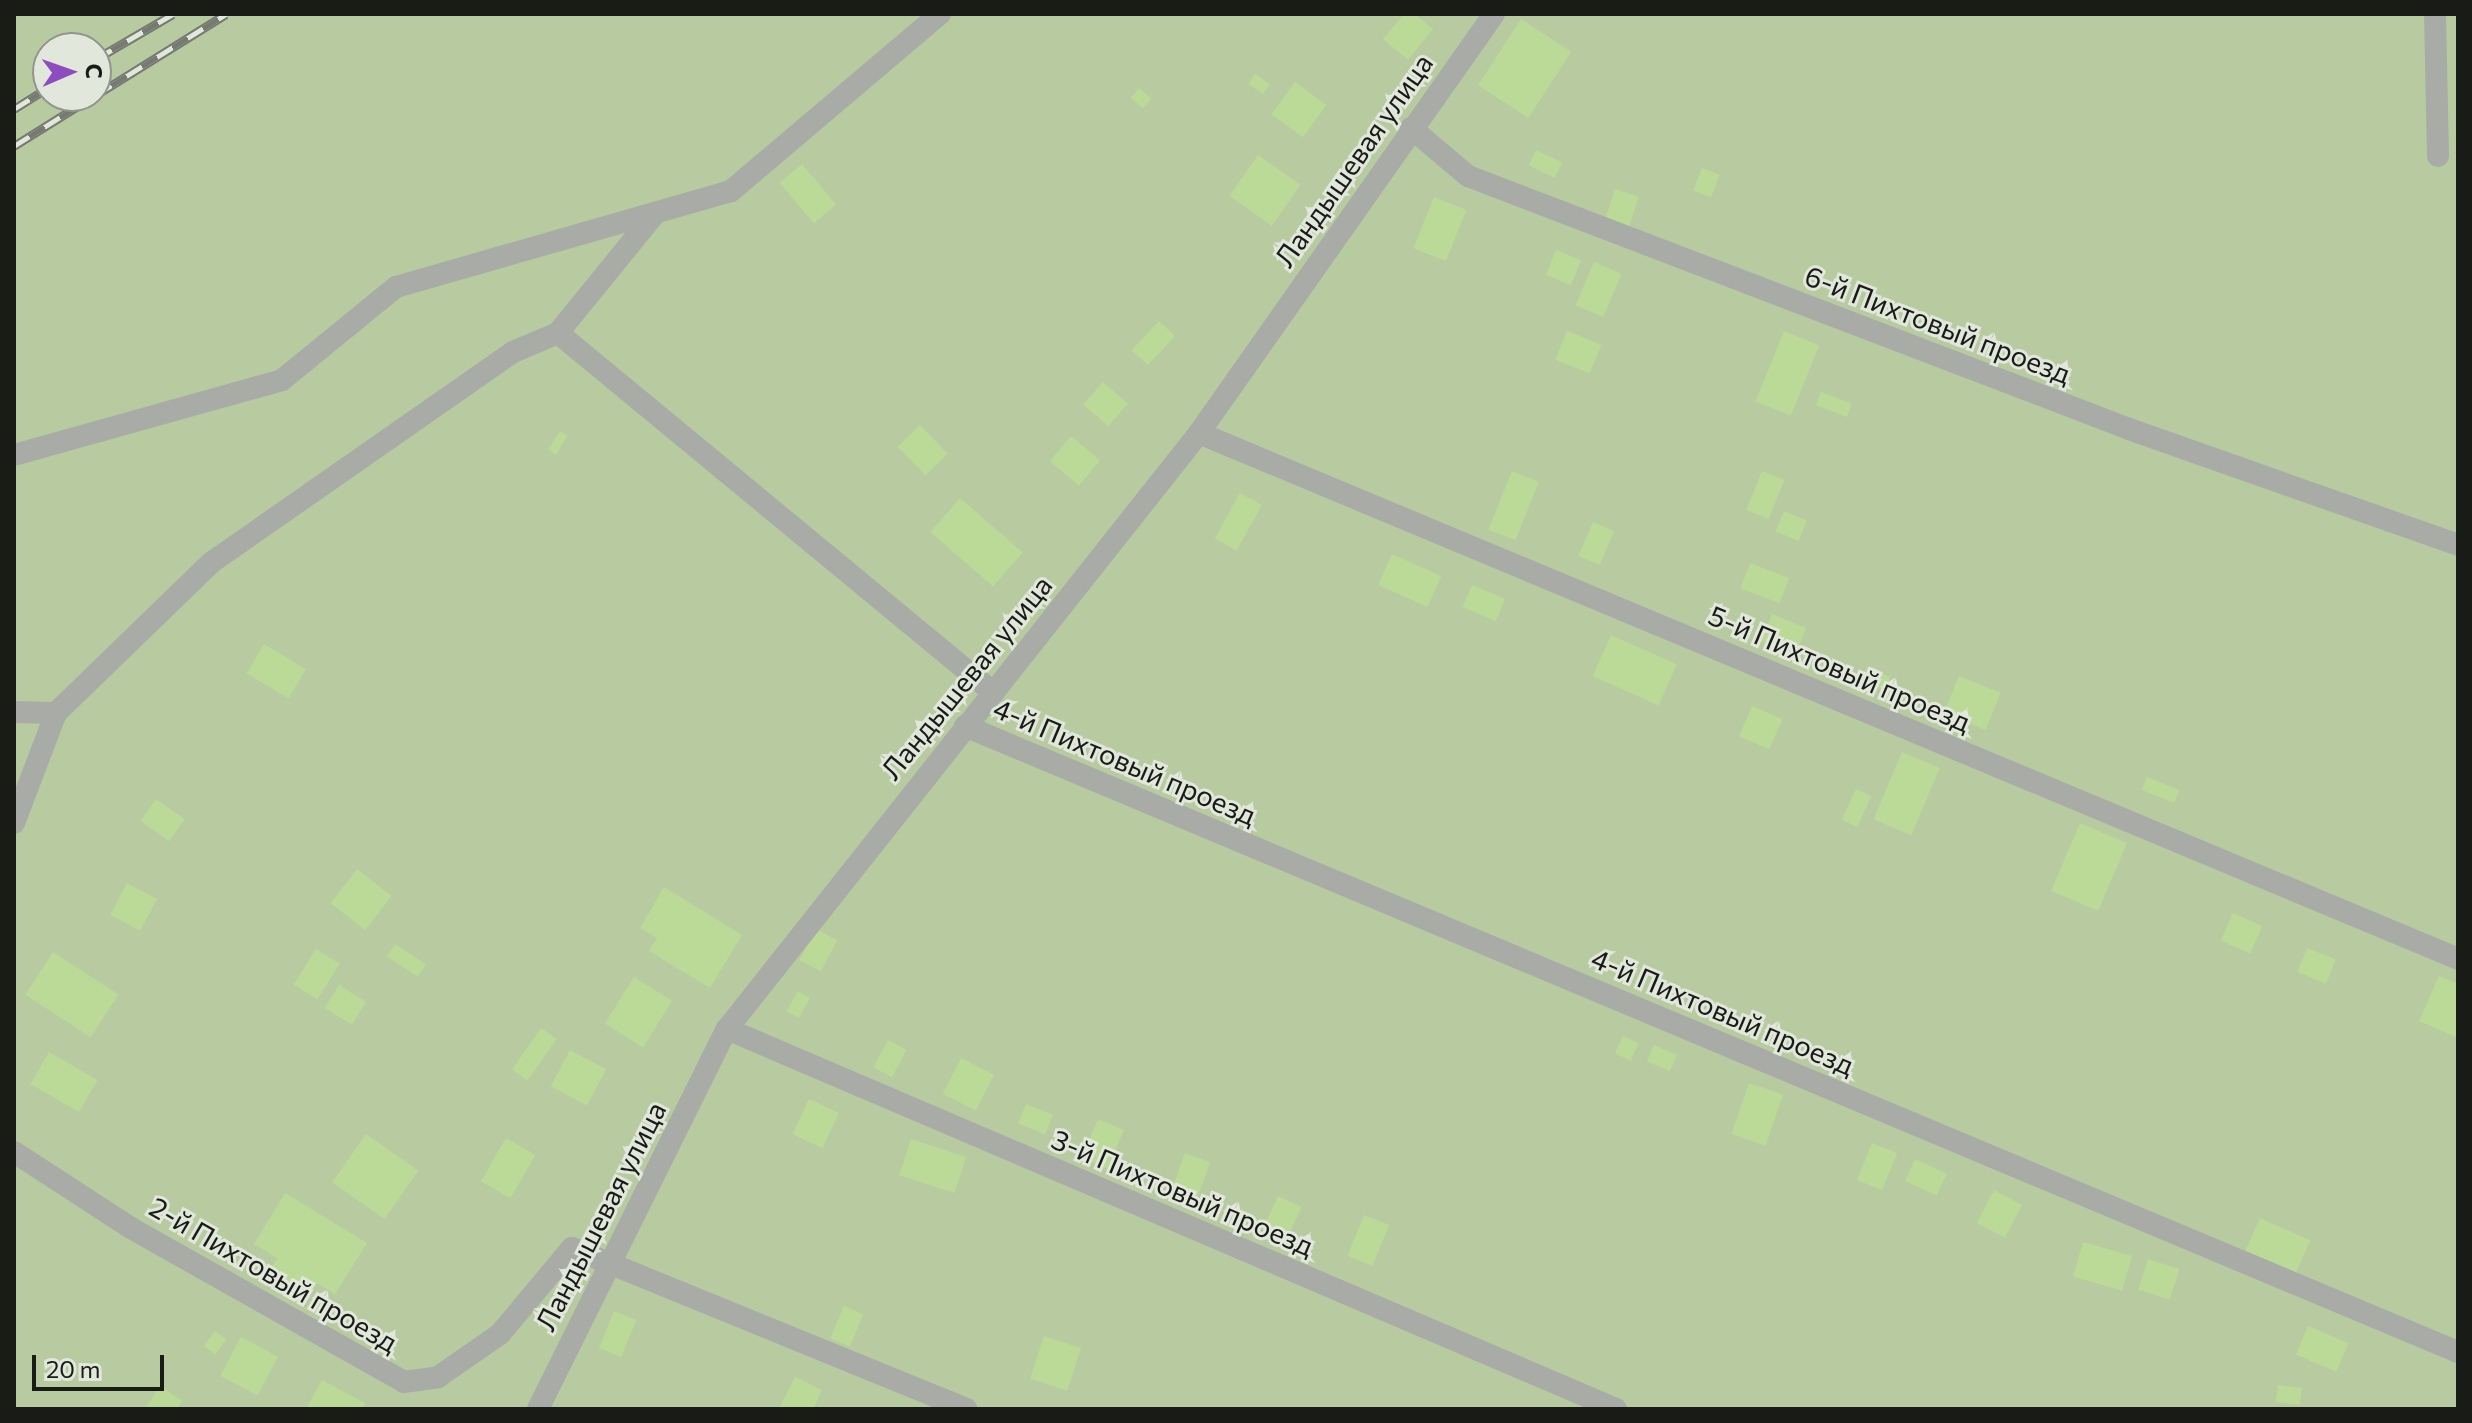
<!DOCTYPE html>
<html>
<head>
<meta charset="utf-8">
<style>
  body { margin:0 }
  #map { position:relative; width:2472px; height:1423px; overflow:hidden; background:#e1e7db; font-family:Commissioner,sans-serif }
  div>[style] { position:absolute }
  .green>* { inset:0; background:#b8cba0 }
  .building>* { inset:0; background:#bbd997; transform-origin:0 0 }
  .service>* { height:22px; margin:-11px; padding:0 11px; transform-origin:11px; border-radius:11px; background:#a8aba6 }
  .rail>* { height:9px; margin-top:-4.5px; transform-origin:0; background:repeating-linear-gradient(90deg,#e1e7db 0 18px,#767a73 0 36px); box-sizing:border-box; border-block:2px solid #767a73 }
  span { translate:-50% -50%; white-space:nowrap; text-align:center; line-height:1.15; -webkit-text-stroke:6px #e1e7db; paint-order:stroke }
  .street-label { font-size:28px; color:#191b17 }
  .frame { position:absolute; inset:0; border:16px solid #191b17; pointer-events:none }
  .north { position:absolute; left:32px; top:32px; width:80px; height:80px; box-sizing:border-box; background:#e1e7db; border:2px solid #91958d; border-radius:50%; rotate:88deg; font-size:22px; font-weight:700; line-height:32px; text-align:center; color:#191b17 }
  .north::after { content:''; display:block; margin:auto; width:28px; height:36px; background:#8e4cc1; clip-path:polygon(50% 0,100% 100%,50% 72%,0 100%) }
  .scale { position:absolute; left:32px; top:1355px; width:132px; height:36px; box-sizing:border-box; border:4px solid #191b17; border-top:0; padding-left:10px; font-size:24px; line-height:28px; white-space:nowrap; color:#191b17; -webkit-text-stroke:6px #e1e7db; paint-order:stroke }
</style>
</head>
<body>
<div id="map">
  <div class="green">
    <i style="clip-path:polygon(evenodd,14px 14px,2458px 14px,2458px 1409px,14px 1409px,14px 14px,48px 48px,96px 48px,96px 96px,48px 96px,48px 48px)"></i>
  </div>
  <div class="building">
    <i style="clip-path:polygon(1404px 14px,1414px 14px,1433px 29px,1408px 60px,1383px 39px)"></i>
    <i style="left:1521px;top:19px;width:60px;height:79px;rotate:33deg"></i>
    <i style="left:1255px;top:74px;width:18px;height:12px;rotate:34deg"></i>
    <i style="left:1295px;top:82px;width:39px;height:40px;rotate:36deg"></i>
    <i style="left:1139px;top:88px;width:16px;height:13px;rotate:40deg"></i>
    <i style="left:1536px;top:150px;width:29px;height:17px;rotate:25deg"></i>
    <i style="left:1258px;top:155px;width:52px;height:50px;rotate:35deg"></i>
    <i style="left:802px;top:164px;width:53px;height:29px;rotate:50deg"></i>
    <i style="left:1702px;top:168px;width:19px;height:24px;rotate:21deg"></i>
    <i style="left:1615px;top:189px;width:25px;height:39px;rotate:18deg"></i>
    <i style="left:1434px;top:197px;width:35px;height:55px;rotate:22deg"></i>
    <i style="left:1556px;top:250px;width:27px;height:27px;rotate:22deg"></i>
    <i style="left:1594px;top:262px;width:30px;height:47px;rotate:23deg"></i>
    <i style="left:1159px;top:321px;width:22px;height:40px;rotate:43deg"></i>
    <i style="left:1567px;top:331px;width:37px;height:31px;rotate:22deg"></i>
    <i style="left:1784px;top:331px;width:38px;height:76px;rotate:22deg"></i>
    <i style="left:1103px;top:382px;width:33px;height:30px;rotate:41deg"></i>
    <i style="left:1821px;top:392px;width:33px;height:14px;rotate:21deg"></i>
    <i style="left:920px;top:425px;width:40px;height:31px;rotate:46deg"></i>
    <i style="left:560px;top:431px;width:9px;height:22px;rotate:32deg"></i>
    <i style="left:1071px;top:436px;width:38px;height:33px;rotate:40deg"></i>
    <i style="left:1512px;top:471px;width:29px;height:63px;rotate:22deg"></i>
    <i style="left:1762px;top:471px;width:24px;height:42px;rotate:22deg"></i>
    <i style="left:1240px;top:493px;width:25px;height:52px;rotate:29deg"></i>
    <i style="left:960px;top:498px;width:83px;height:45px;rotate:41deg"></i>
    <i style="left:1784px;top:511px;width:25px;height:22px;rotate:23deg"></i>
    <i style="left:1593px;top:522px;width:23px;height:37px;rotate:23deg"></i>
    <i style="left:1392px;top:554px;width:54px;height:34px;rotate:24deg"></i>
    <i style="left:1750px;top:563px;width:42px;height:27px;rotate:21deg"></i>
    <i style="left:1472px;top:585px;width:36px;height:24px;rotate:23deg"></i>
    <i style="left:1772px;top:614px;width:37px;height:29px;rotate:22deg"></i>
    <i style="left:1611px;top:635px;width:72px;height:45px;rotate:24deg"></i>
    <i style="left:264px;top:644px;width:49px;height:34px;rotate:31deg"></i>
    <i style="left:1867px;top:668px;width:25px;height:14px;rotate:21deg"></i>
    <i style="left:1959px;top:676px;width:45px;height:40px;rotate:22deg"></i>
    <i style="left:1752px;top:706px;width:33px;height:33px;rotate:23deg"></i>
    <i style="left:1902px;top:752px;width:41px;height:73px;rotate:23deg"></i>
    <i style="left:2147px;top:777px;width:35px;height:14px;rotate:22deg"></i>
    <i style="left:1856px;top:789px;width:17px;height:34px;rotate:25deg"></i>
    <i style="left:156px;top:799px;width:35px;height:27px;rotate:35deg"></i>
    <i style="left:2080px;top:823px;width:51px;height:74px;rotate:23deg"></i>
    <i style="left:357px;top:869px;width:44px;height:43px;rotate:38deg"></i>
    <i style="left:127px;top:883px;width:34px;height:36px;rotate:28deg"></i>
    <i style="clip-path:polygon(664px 887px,742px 935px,710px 988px,649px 951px,657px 938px,640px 928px)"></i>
    <i style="left:2233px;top:913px;width:32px;height:30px;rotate:24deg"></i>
    <i style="left:816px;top:929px;width:24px;height:35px;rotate:28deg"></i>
    <i style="left:395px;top:944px;width:37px;height:15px;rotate:33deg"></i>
    <i style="left:2307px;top:948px;width:31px;height:26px;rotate:22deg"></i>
    <i style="left:316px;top:949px;width:28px;height:42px;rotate:32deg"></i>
    <i style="left:53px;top:952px;width:78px;height:51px;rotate:33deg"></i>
    <i style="clip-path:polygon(2439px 976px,2458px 984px,2458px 1038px,2419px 1021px)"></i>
    <i style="left:634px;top:977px;width:45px;height:55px;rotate:32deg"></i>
    <i style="left:339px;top:985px;width:32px;height:27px;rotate:32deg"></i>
    <i style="left:798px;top:991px;width:14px;height:23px;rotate:30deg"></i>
    <i style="left:541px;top:1028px;width:19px;height:51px;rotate:35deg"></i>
    <i style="left:1623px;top:1036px;width:17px;height:19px;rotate:25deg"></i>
    <i style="left:888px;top:1040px;width:21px;height:31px;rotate:28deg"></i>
    <i style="left:1654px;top:1045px;width:25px;height:18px;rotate:23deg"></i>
    <i style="left:570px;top:1050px;width:41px;height:41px;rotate:28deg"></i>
    <i style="left:49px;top:1052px;width:56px;height:37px;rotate:30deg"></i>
    <i style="left:961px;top:1058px;width:37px;height:40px;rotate:27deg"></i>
    <i style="left:1749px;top:1083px;width:36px;height:54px;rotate:19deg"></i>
    <i style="left:809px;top:1099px;width:33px;height:39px;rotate:25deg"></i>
    <i style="left:1026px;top:1104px;width:29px;height:21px;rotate:22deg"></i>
    <i style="left:1098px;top:1119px;width:28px;height:42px;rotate:23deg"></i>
    <i style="left:366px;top:1134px;width:64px;height:59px;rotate:35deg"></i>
    <i style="left:506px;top:1138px;width:34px;height:50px;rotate:30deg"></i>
    <i style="left:911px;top:1139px;width:58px;height:38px;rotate:18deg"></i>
    <i style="left:1872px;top:1143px;width:27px;height:40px;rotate:22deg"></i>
    <i style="left:1185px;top:1153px;width:27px;height:39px;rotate:20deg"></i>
    <i style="left:1915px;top:1159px;width:35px;height:24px;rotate:25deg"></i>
    <i style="left:1994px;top:1190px;width:32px;height:37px;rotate:28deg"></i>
    <i style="clip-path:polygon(285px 1193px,367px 1243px,335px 1294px,317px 1283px,303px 1307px,263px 1283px,277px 1258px,254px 1244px)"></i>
    <i style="left:1278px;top:1196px;width:26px;height:36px;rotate:25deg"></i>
    <i style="left:1364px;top:1215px;width:27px;height:44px;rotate:22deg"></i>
    <i style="left:2260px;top:1218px;width:55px;height:37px;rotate:24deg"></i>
    <i style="left:2083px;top:1242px;width:51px;height:36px;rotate:16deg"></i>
    <i style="left:2148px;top:1259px;width:33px;height:32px;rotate:18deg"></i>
    <i style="left:844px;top:1306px;width:21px;height:35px;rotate:23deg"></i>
    <i style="left:614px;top:1311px;width:24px;height:40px;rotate:22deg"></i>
    <i style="left:2308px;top:1326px;width:44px;height:31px;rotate:23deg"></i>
    <i style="left:215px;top:1331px;width:14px;height:19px;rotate:36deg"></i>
    <i style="left:1044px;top:1336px;width:39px;height:45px;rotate:18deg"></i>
    <i style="left:241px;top:1337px;width:42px;height:44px;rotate:28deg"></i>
    <i style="clip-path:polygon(795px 1377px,822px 1390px,813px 1409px,779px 1409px)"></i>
    <i style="clip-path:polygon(322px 1380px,365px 1403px,362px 1409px,306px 1409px)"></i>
    <i style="left:2278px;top:1385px;width:24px;height:17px;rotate:7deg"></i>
    <i style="clip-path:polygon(160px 1386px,182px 1401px,177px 1409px,145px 1409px)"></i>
  </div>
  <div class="service">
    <i style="left:2435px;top:14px;width:142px;rotate:88.8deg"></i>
    <i style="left:1411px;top:128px;width:75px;rotate:40.1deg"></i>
    <i style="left:1468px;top:176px;width:708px;rotate:20.94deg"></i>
    <i style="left:2129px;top:429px;width:349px;rotate:19.4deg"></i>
    <i style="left:653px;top:216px;width:151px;rotate:129.1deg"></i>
    <i style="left:558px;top:333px;width:565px;rotate:39.55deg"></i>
    <i style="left:1199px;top:433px;width:1364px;rotate:22.67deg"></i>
    <i style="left:14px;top:455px;width:278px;rotate:-15.6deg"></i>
    <i style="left:282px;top:380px;width:147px;rotate:-39.2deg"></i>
    <i style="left:396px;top:287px;width:348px;rotate:-16deg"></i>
    <i style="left:731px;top:191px;width:274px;rotate:-40.3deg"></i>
    <i style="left:14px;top:712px;width:42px;rotate:1.4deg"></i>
    <i style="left:965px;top:726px;width:1619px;rotate:22.75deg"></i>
    <i style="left:14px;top:823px;width:118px;rotate:-69.1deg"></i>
    <i style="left:56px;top:713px;width:217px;rotate:-44.1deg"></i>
    <i style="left:212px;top:562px;width:367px;rotate:-34.9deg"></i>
    <i style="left:513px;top:352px;width:49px;rotate:-22.9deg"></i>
    <i style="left:727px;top:1029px;width:967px;rotate:23.14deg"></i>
    <i style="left:14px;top:1152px;width:140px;rotate:33deg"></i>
    <i style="left:131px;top:1228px;width:313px;rotate:29.4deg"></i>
    <i style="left:404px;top:1382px;width:34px;rotate:-8deg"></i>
    <i style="left:438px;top:1377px;width:75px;rotate:-34.7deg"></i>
    <i style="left:500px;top:1334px;width:112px;rotate:-50.1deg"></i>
    <i style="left:572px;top:1248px;width:426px;rotate:22.2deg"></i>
    <i style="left:538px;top:1409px;width:424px;rotate:-63.6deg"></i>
    <i style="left:727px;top:1029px;width:760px;rotate:-51.62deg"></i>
    <i style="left:1199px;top:433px;width:512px;rotate:-54.85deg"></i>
  </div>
  <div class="rail">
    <i style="left:96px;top:59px;width:89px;rotate:-30.3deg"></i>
    <i style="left:96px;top:95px;width:153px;rotate:-31.9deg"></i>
    <i style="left:14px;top:109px;width:40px;rotate:-32deg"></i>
    <i style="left:14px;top:146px;width:94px;rotate:-32deg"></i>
  </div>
  <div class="street-label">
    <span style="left:1353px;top:160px;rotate:-55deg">Ландышевая улица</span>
    <span style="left:1938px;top:324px;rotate:21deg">6-й Пихтовый проезд</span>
    <span style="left:1840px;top:668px;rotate:23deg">5-й Пихтовый проезд</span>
    <span style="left:966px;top:677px;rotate:-51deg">Ландышевая улица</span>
    <span style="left:1125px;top:761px;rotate:23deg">4-й Пихтовый проезд</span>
    <span style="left:1723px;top:1011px;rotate:23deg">4-й Пихтовый проезд</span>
    <span style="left:1183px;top:1192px;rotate:23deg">3-й Пихтовый проезд</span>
    <span style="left:600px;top:1216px;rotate:-63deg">Ландышевая улица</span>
    <span style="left:274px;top:1274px;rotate:30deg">2-й Пихтовый проезд</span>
  </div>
  <div class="frame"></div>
  <div class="north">С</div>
  <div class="scale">20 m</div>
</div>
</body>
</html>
